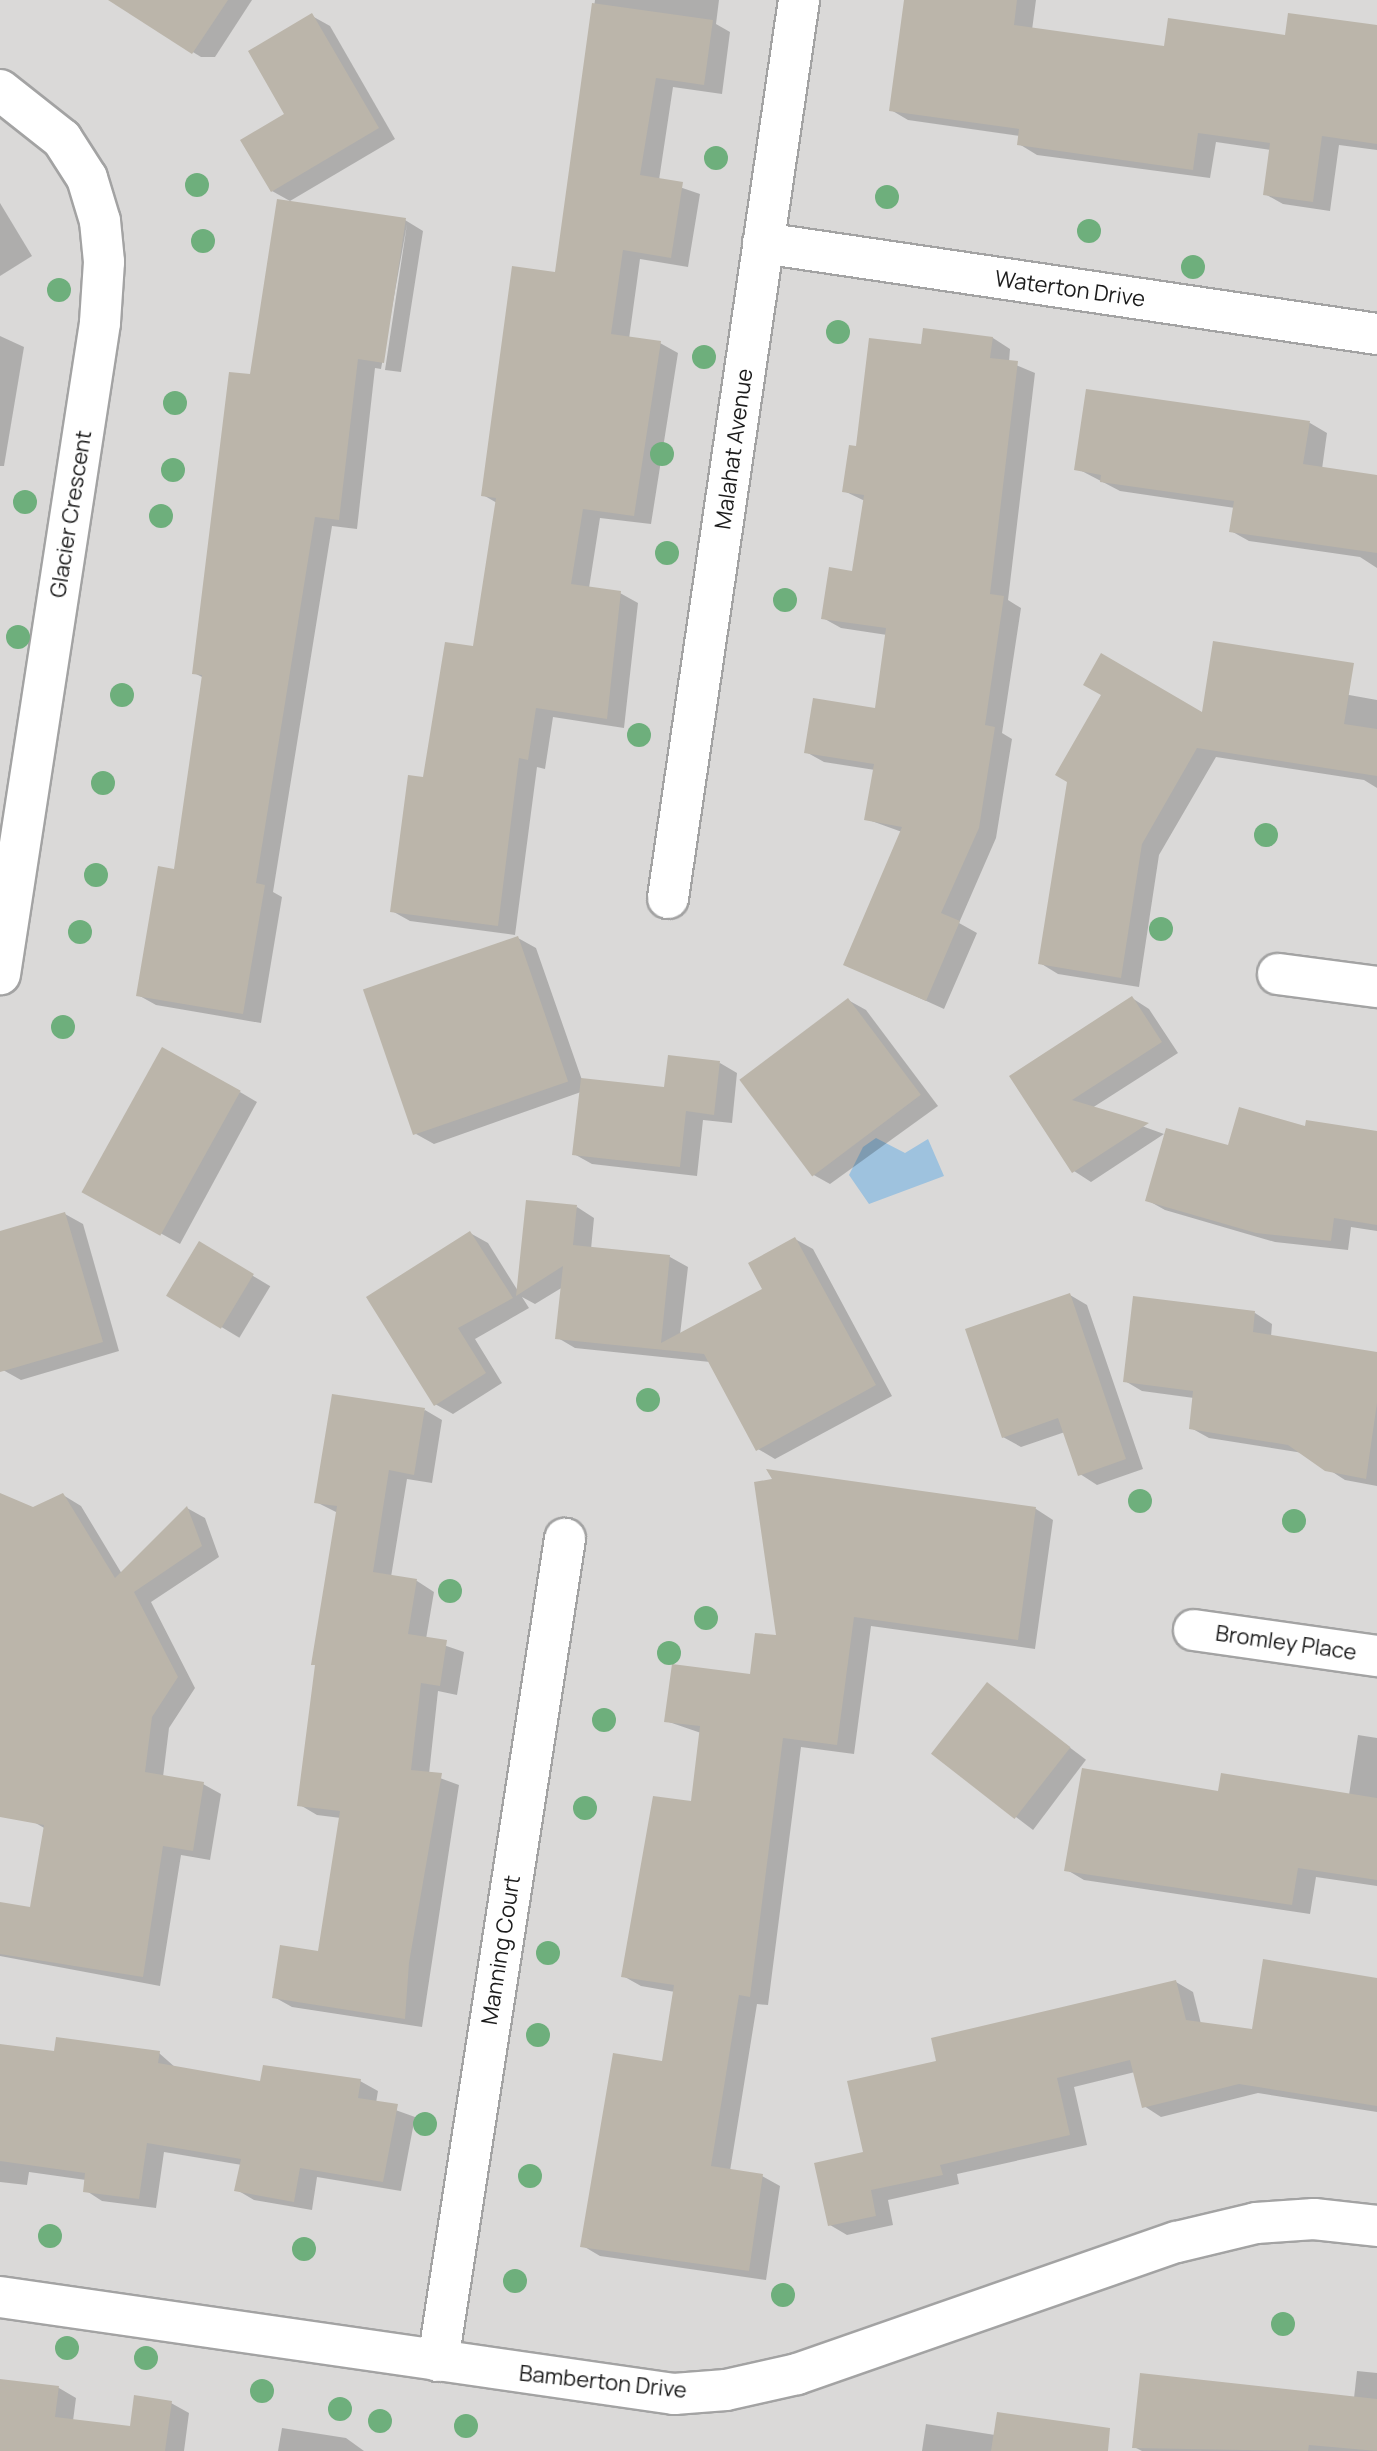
<!DOCTYPE html>
<html>
<head>
<meta charset="utf-8">
<style>
  body { margin:0 }
  #map { position:relative; width:1377px; height:2451px; overflow:hidden; background:#eeece0; font-family:Manrope,sans-serif }
  div>[style] { position:absolute }
  .residential>* { inset:0; background:#dad9d8; transform-origin:0 0 }
  .water>* { inset:0; background:#9ec2de }
  .shadow>* { inset:0; background:#0003; transform-origin:0 0 }
  .building>* { inset:0; background:#bbb5aa; transform-origin:0 0 }
  .roads { filter:drop-shadow(2px 0 #a3a3a3) drop-shadow(-2px 0 #a3a3a3) drop-shadow(0 2px #a3a3a3) drop-shadow(0 -2px #a3a3a3) }
  .street>* { height:40px; margin:-20px; padding:0 20px; transform-origin:20px; border-radius:20px; background:#fff }
  .trees>* { width:24px; height:24px; margin:-12px; border-radius:50%; background:#6eaf7c }
  span { translate:-50% -50%; white-space:nowrap; text-align:center; line-height:1.15; -webkit-text-stroke:6px #fff; paint-order:stroke }
  .street-label { font-size:22px; color:#1c1c1c }
</style>
</head>
<body>
<div id="map">
  <div class="residential">
    <i style="left:0;top:0;width:1377px;height:2451px"></i>
  </div>
  <div class="water">
    <i style="clip-path:polygon(876px 1138px,905px 1153px,928px 1139px,944px 1176px,869px 1204px,849px 1175px,863px 1147px)"></i>
  </div>
  <div class="shadow">
    <i style="clip-path:polygon(160px 0,252px 0,215px 57px,201px 57px,183px 46px)"></i>
    <i style="clip-path:polygon(595px 0,719px 0,716px 24px,730px 32px,722px 94px,673px 87px,659px 180px,700px 194px,688px 267px,640px 259px,629px 339px,660px 343px,678px 353px,651px 524px,600px 518px,589px 588px,620px 593px,638px 603px,624px 728px,553px 717px,545px 769px,537px 767px,515px 935px,410px 921px,392px 911px,424px 779px,475px 648px,497px 503px,483px 495px,556px 274px)"></i>
    <i style="clip-path:polygon(908px 0,1036px 0,1032px 30px,1166px 49px,1377px 27px,1377px 150px,1339px 145px,1330px 211px,1283px 204px,1265px 194px,1271px 150px,1216px 142px,1210px 178px,1037px 155px,1019px 144px,1020px 136px,908px 120px,891px 110px)"></i>
    <i style="clip-path:polygon(312px 16px,330px 26px,395px 139px,290px 201px,272px 191px)"></i>
    <i style="clip-path:polygon(0 203px,32px 256px,0 276px)"></i>
    <i style="clip-path:polygon(405px 220px,423px 231px,401px 372px,385px 370px,407px 224px,381px 369px,375px 368px,357px 529px,332px 526px,273px 892px,282px 897px,261px 1023px,156px 1005px,138px 995px,175px 871px,204px 678px,194px 673px,252px 376px)"></i>
    <i style="clip-path:polygon(0 336px,24px 347px,4px 466px,0 466px)"></i>
    <i style="clip-path:polygon(993px 338px,1010px 349px,1009px 362px,1035px 373px,1008px 600px,1021px 608px,1002px 733px,1012px 739px,996px 838px,959px 923px,977px 933px,944px 1009px,845px 964px,902px 832px,866px 819px,875px 770px,824px 762px,806px 752px,877px 710px,887px 635px,841px 628px,823px 618px,854px 573px,865px 501px,844px 491px,858px 448px,923px 347px)"></i>
    <i style="clip-path:polygon(1310px 423px,1327px 433px,1322px 469px,1377px 477px,1377px 568px,1360px 557px,1249px 541px,1231px 531px,1235px 508px,1120px 491px,1076px 468px)"></i>
    <i style="clip-path:polygon(1338px 693px,1377px 700px,1377px 788px,1364px 780px,1216px 757px,1159px 855px,1139px 987px,1058px 974px,1040px 963px,1203px 715px)"></i>
    <i style="clip-path:polygon(518px 938px,536px 948px,582px 1080px,666px 1090px,720px 1063px,737px 1073px,732px 1123px,703px 1120px,697px 1176px,592px 1164px,574px 1154px,581px 1092px,434px 1144px,416px 1134px)"></i>
    <i style="clip-path:polygon(1132px 998px,1149px 1009px,1178px 1053px,1092px 1108px,1164px 1134px,1091px 1182px,1074px 1171px,1012px 1076px)"></i>
    <i style="clip-path:polygon(848px 1000px,866px 1010px,938px 1106px,830px 1184px,812px 1174px)"></i>
    <i style="clip-path:polygon(240px 1092px,257px 1102px,180px 1244px,86px 1192px)"></i>
    <i style="clip-path:polygon(1306px 1128px,1377px 1133px,1377px 1231px,1351px 1227px,1348px 1250px,1275px 1242px,1165px 1210px,1147px 1200px,1229px 1148px)"></i>
    <i style="clip-path:polygon(577px 1207px,594px 1218px,591px 1249px,670px 1257px,688px 1267px,680px 1335px,765px 1289px,795px 1239px,813px 1249px,892px 1396px,775px 1459px,758px 1449px,710px 1362px,575px 1348px,558px 1338px,563px 1287px,535px 1304px,522px 1297px,529px 1308px,475px 1339px,502px 1383px,453px 1414px,435px 1404px,470px 1233px,488px 1243px,518px 1291px)"></i>
    <i style="clip-path:polygon(65px 1214px,83px 1224px,119px 1351px,21px 1380px,3px 1370px,0 1359px,0 1233px)"></i>
    <i style="left:200px;top:1244px;width:82px;height:60px;rotate:31deg"></i>
    <i style="clip-path:polygon(1070px 1295px,1087px 1305px,1143px 1469px,1097px 1485px,1080px 1474px,1065px 1432px,1021px 1447px,1003px 1437px)"></i>
    <i style="clip-path:polygon(1255px 1313px,1272px 1324px,1271px 1337px,1377px 1354px,1377px 1486px,1345px 1480px,1303px 1453px,1209px 1438px,1191px 1428px,1194px 1398px,1142px 1391px,1125px 1381px)"></i>
    <i style="clip-path:polygon(425px 1410px,442px 1420px,432px 1483px,407px 1479px,391px 1577px,417px 1581px,434px 1592px,426px 1639px,464px 1652px,457px 1695px,438px 1691px,429px 1774px,459px 1785px,422px 2027px,292px 2007px,274px 1997px,320px 1953px,341px 1818px,317px 1815px,300px 1805px,338px 1513px,316px 1502px)"></i>
    <i style="clip-path:polygon(770px 1472px,1036px 1509px,1053px 1520px,1035px 1649px,871px 1626px,854px 1754px,801px 1747px,768px 2005px,757px 2004px,730px 2171px,762px 2176px,780px 2186px,766px 2280px,600px 2256px,583px 2246px,664px 2063px,675px 1992px,641px 1986px,623px 1976px,692px 1803px,701px 1733px,666px 1721px,751px 1677px,778px 1638px,775px 1481px)"></i>
    <i style="clip-path:polygon(63px 1495px,81px 1506px,122px 1574px,187px 1508px,205px 1518px,219px 1557px,151px 1602px,195px 1688px,169px 1728px,163px 1777px,203px 1784px,221px 1794px,210px 1860px,181px 1855px,160px 1986px,0 1956px,0 1904px,32px 1909px,46px 1829px,32px 1821px,0 1690px,0 1514px,33px 1510px)"></i>
    <i style="left:987px;top:1685px;width:124px;height:88px;rotate:37deg"></i>
    <i style="clip-path:polygon(1358px 1735px,1377px 1738px,1377px 1886px,1316px 1877px,1310px 1914px,1084px 1880px,1067px 1870px,1220px 1793px,1349px 1795px)"></i>
    <i style="clip-path:polygon(1377px 1980px,1377px 2112px,1258px 2093px,1161px 2117px,1144px 2106px,1135px 2072px,1074px 2087px,1087px 2145px,957px 2174px,959px 2184px,888px 2200px,893px 2225px,847px 2235px,830px 2225px,865px 2154px,939px 2063px,1176px 1982px,1193px 1992px,1201px 2024px,1254px 2031px)"></i>
    <i style="clip-path:polygon(0 2046px,56px 2054px,159px 2053px,176px 2068px,262px 2083px,360px 2081px,378px 2091px,376px 2103px,415px 2117px,401px 2191px,317px 2177px,312px 2210px,254px 2200px,237px 2190px,242px 2165px,164px 2152px,156px 2208px,102px 2201px,85px 2190px,86px 2180px,29px 2172px,27px 2185px,0 2182px)"></i>
    <i style="clip-path:polygon(1357px 2371px,1377px 2373px,1377px 2451px,1142px 2451px,1134px 2447px,1354px 2398px)"></i>
    <i style="clip-path:polygon(0 2386px,59px 2388px,76px 2398px,73px 2421px,132px 2428px,171px 2403px,189px 2413px,184px 2451px,0 2451px)"></i>
    <i style="clip-path:polygon(926px 2424px,995px 2435px,1059px 2451px,922px 2451px)"></i>
    <i style="clip-path:polygon(282px 2428px,346px 2438px,364px 2451px,278px 2451px)"></i>
  </div>
  <div class="building">
    <i style="clip-path:polygon(108px 0,228px 0,192px 54px)"></i>
    <i style="clip-path:polygon(904px 0,1017px 0,1014px 25px,1164px 46px,1168px 18px,1285px 35px,1288px 13px,1377px 25px,1377px 144px,1322px 136px,1313px 202px,1263px 195px,1270px 143px,1198px 133px,1193px 170px,1017px 145px,1019px 129px,889px 111px)"></i>
    <i style="clip-path:polygon(592px 3px,713px 20px,704px 85px,656px 78px,640px 175px,683px 182px,671px 258px,623px 250px,611px 334px,661px 341px,634px 516px,583px 509px,571px 584px,621px 591px,607px 719px,536px 708px,528px 760px,519px 758px,498px 926px,390px 912px,408px 775px,423px 777px,445px 642px,473px 646px,496px 498px,481px 496px,512px 266px,555px 272px)"></i>
    <i style="clip-path:polygon(312px 13px,379px 128px,271px 192px,240px 140px,284px 114px,248px 51px)"></i>
    <i style="clip-path:polygon(277px 199px,406px 218px,384px 363px,358px 359px,339px 520px,315px 517px,256px 883px,265px 885px,243px 1014px,136px 996px,158px 866px,174px 869px,202px 675px,192px 674px,229px 372px,250px 374px)"></i>
    <i style="clip-path:polygon(923px 328px,993px 337px,990px 358px,1018px 361px,990px 594px,1004px 596px,985px 725px,995px 727px,979px 828px,941px 913px,960px 921px,926px 1001px,843px 965px,902px 827px,864px 820px,874px 764px,804px 753px,813px 698px,875px 708px,886px 628px,821px 619px,829px 567px,852px 571px,864px 495px,842px 492px,849px 445px,856px 446px,869px 338px,921px 344px)"></i>
    <i style="clip-path:polygon(1086px 389px,1310px 421px,1303px 464px,1377px 475px,1377px 553px,1229px 532px,1234px 501px,1100px 482px,1101px 475px,1074px 470px)"></i>
    <i style="clip-path:polygon(1213px 641px,1354px 663px,1344px 724px,1377px 729px,1377px 776px,1197px 748px,1142px 844px,1121px 978px,1038px 964px,1067px 782px,1055px 775px,1101px 695px,1083px 685px,1101px 653px,1202px 712px)"></i>
    <i style="left:518px;top:936px;width:154px;height:164px;rotate:71deg"></i>
    <i style="clip-path:polygon(1132px 996px,1162px 1042px,1072px 1100px,1149px 1123px,1072px 1173px,1009px 1076px)"></i>
    <i style="left:848px;top:998px;width:121px;height:136px;rotate:53deg"></i>
    <i style="left:162px;top:1047px;width:90px;height:166px;rotate:29deg"></i>
    <i style="clip-path:polygon(668px 1055px,720px 1061px,714px 1115px,686px 1111px,680px 1167px,572px 1155px,581px 1078px,664px 1087px)"></i>
    <i style="clip-path:polygon(1239px 1107px,1305px 1126px,1306px 1120px,1377px 1131px,1377px 1225px,1334px 1218px,1331px 1241px,1256px 1233px,1145px 1201px,1166px 1128px,1228px 1145px)"></i>
    <i style="clip-path:polygon(526px 1200px,577px 1205px,573px 1245px,670px 1255px,661px 1343px,762px 1289px,748px 1263px,795px 1237px,876px 1385px,756px 1451px,704px 1354px,555px 1339px,563px 1266px,516px 1296px)"></i>
    <i style="clip-path:polygon(65px 1212px,103px 1342px,0 1372px,0 1231px)"></i>
    <i style="clip-path:polygon(470px 1231px,513px 1298px,458px 1328px,486px 1373px,434px 1406px,366px 1297px)"></i>
    <i style="left:199px;top:1241px;width:64px;height:64px;rotate:31deg"></i>
    <i style="clip-path:polygon(1070px 1293px,1126px 1459px,1078px 1476px,1058px 1418px,1002px 1438px,965px 1329px)"></i>
    <i style="clip-path:polygon(1133px 1296px,1255px 1311px,1253px 1332px,1377px 1352px,1377px 1403px,1366px 1479px,1325px 1471px,1288px 1445px,1189px 1429px,1193px 1391px,1123px 1382px)"></i>
    <i style="clip-path:polygon(332px 1394px,425px 1408px,414px 1475px,389px 1470px,373px 1572px,417px 1579px,408px 1634px,447px 1640px,440px 1686px,421px 1683px,411px 1770px,442px 1773px,409px 1963px,405px 2019px,272px 1998px,280px 1945px,318px 1951px,340px 1811px,297px 1806px,315px 1665px,311px 1665px,337px 1506px,314px 1503px)"></i>
    <i style="clip-path:polygon(766px 1469px,1036px 1507px,1018px 1640px,854px 1617px,837px 1745px,783px 1738px,750px 1997px,739px 1995px,711px 2166px,763px 2174px,749px 2271px,580px 2247px,613px 2053px,662px 2061px,674px 1985px,621px 1977px,653px 1796px,691px 1801px,700px 1726px,664px 1722px,672px 1664px,750px 1674px,755px 1633px,776px 1635px,754px 1482px,772px 1479px)"></i>
    <i style="clip-path:polygon(0 1493px,33px 1507px,63px 1493px,115px 1578px,187px 1506px,202px 1546px,134px 1592px,178px 1677px,152px 1717px,145px 1772px,204px 1782px,193px 1851px,163px 1846px,143px 1977px,0 1954px,0 1902px,30px 1907px,44px 1825px,0 1817px)"></i>
    <i style="left:987px;top:1682px;width:106px;height:91px;rotate:38deg"></i>
    <i style="clip-path:polygon(1082px 1768px,1218px 1791px,1221px 1773px,1377px 1798px,1377px 1880px,1298px 1868px,1292px 1905px,1064px 1871px)"></i>
    <i style="clip-path:polygon(1263px 1959px,1377px 1978px,1377px 2106px,1239px 2084px,1142px 2108px,1130px 2060px,1057px 2078px,1070px 2135px,940px 2165px,943px 2175px,871px 2190px,876px 2216px,828px 2226px,814px 2163px,863px 2152px,847px 2081px,936px 2061px,931px 2038px,1176px 1980px,1186px 2020px,1252px 2029px)"></i>
    <i style="clip-path:polygon(56px 2037px,160px 2051px,158px 2063px,260px 2081px,263px 2065px,361px 2079px,358px 2098px,398px 2104px,383px 2182px,300px 2168px,294px 2202px,234px 2191px,241px 2159px,147px 2143px,139px 2199px,83px 2192px,85px 2173px,0 2161px,0 2044px,54px 2051px)"></i>
    <i style="clip-path:polygon(1140px 2373px,1377px 2399px,1377px 2451px,1309px 2445px,1308px 2451px,1132px 2448px)"></i>
    <i style="clip-path:polygon(0 2379px,59px 2386px,55px 2417px,130px 2426px,134px 2395px,172px 2401px,165px 2451px,0 2451px)"></i>
    <i style="clip-path:polygon(997px 2412px,1110px 2428px,1108px 2451px,991px 2451px)"></i>
  </div>
  <div class="roads">
    <div class="street">
      <i style="left:0;top:90px;width:79px;rotate:38.3deg"></i>
      <i style="left:62px;top:139px;width:46px;rotate:57.3deg"></i>
      <i style="left:87px;top:178px;width:45px;rotate:73.2deg"></i>
      <i style="left:100px;top:221px;width:41px;rotate:84.4deg"></i>
      <i style="left:104px;top:262px;width:61px;rotate:93.8deg"></i>
      <i style="left:100px;top:323px;width:659px;rotate:98.73deg"></i>
      <i style="left:763px;top:243px;width:621px;rotate:8.43deg"></i>
      <i style="left:668px;top:898px;width:908px;rotate:-81.7deg"></i>
      <i style="left:1278px;top:974px;width:100px;rotate:7.5deg"></i>
      <i style="left:1194px;top:1630px;width:185px;rotate:8.1deg"></i>
      <i style="left:0;top:2297px;width:681px;rotate:8.19deg"></i>
      <i style="left:674px;top:2394px;width:52px;rotate:-4.4deg"></i>
      <i style="left:726px;top:2390px;width:73px;rotate:-12.7deg"></i>
      <i style="left:797px;top:2374px;width:402px;rotate:-19.2deg"></i>
      <i style="left:1177px;top:2242px;width:81px;rotate:-13.5deg"></i>
      <i style="left:1256px;top:2223px;width:58px;rotate:-3.9deg"></i>
      <i style="left:1314px;top:2219px;width:63px;rotate:6.3deg"></i>
      <i style="left:438px;top:2361px;width:832px;rotate:-81.22deg"></i>
    </div>
  </div>
  <div class="trees">
    <i style="left:716px;top:158px"></i>
    <i style="left:197px;top:185px"></i>
    <i style="left:887px;top:197px"></i>
    <i style="left:1089px;top:231px"></i>
    <i style="left:203px;top:241px"></i>
    <i style="left:1193px;top:267px"></i>
    <i style="left:59px;top:290px"></i>
    <i style="left:838px;top:332px"></i>
    <i style="left:704px;top:357px"></i>
    <i style="left:175px;top:403px"></i>
    <i style="left:662px;top:454px"></i>
    <i style="left:173px;top:470px"></i>
    <i style="left:25px;top:502px"></i>
    <i style="left:161px;top:516px"></i>
    <i style="left:667px;top:553px"></i>
    <i style="left:785px;top:600px"></i>
    <i style="left:18px;top:637px"></i>
    <i style="left:122px;top:695px"></i>
    <i style="left:639px;top:735px"></i>
    <i style="left:103px;top:783px"></i>
    <i style="left:1266px;top:835px"></i>
    <i style="left:96px;top:875px"></i>
    <i style="left:1161px;top:929px"></i>
    <i style="left:80px;top:932px"></i>
    <i style="left:63px;top:1027px"></i>
    <i style="left:648px;top:1400px"></i>
    <i style="left:1140px;top:1501px"></i>
    <i style="left:1294px;top:1521px"></i>
    <i style="left:450px;top:1591px"></i>
    <i style="left:706px;top:1618px"></i>
    <i style="left:669px;top:1653px"></i>
    <i style="left:604px;top:1720px"></i>
    <i style="left:585px;top:1808px"></i>
    <i style="left:548px;top:1953px"></i>
    <i style="left:538px;top:2035px"></i>
    <i style="left:425px;top:2124px"></i>
    <i style="left:530px;top:2176px"></i>
    <i style="left:50px;top:2236px"></i>
    <i style="left:304px;top:2249px"></i>
    <i style="left:515px;top:2281px"></i>
    <i style="left:783px;top:2295px"></i>
    <i style="left:1283px;top:2324px"></i>
    <i style="left:67px;top:2348px"></i>
    <i style="left:146px;top:2358px"></i>
    <i style="left:262px;top:2391px"></i>
    <i style="left:340px;top:2409px"></i>
    <i style="left:380px;top:2421px"></i>
    <i style="left:466px;top:2426px"></i>
  </div>
  <div class="street-label">
    <span style="left:1070px;top:289px;rotate:8deg">Waterton Drive</span>
    <span style="left:734px;top:449px;rotate:-82deg">Malahat Avenue</span>
    <span style="left:71px;top:514px;rotate:-81deg">Glacier Crescent</span>
    <span style="left:1286px;top:1643px;rotate:8deg">Bromley Place</span>
    <span style="left:501px;top:1950px;rotate:-81deg">Manning Court</span>
    <span style="left:603px;top:2382px;rotate:6deg">Bamberton Drive</span>
  </div>
</div>
</body>
</html>
